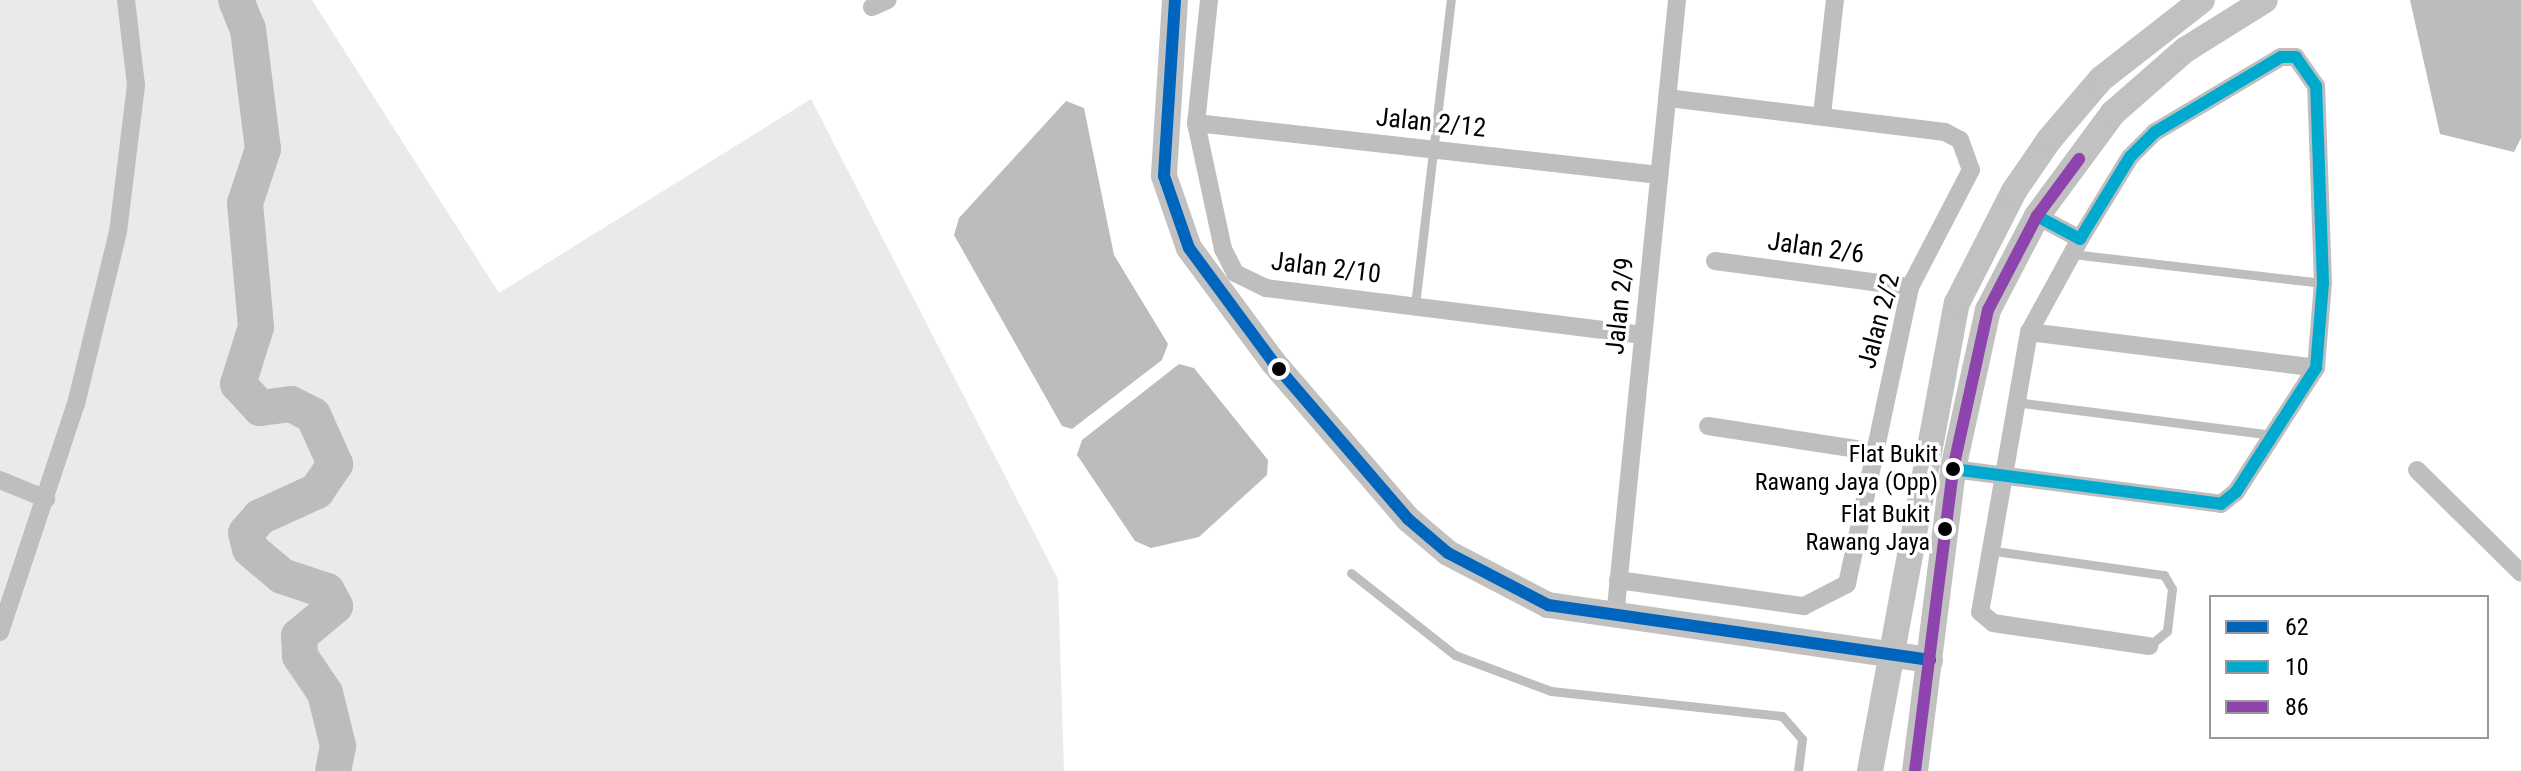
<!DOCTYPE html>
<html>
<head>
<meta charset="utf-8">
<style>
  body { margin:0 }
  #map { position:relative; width:2521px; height:771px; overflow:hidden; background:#fff; font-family:"Roboto Condensed",sans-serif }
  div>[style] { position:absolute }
  .green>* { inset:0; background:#eaeaea }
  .water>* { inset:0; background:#bcbcbc }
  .river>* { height:36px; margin:-18px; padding:0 18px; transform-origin:18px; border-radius:18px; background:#bcbcbc }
  .lane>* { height:9px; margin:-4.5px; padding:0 4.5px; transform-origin:4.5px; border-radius:4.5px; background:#bebebe }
  .street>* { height:18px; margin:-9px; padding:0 9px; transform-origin:9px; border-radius:9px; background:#bebebe }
  .secondary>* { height:26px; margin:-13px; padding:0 13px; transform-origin:13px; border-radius:13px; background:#c1c1c1 }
  .bus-1>* { height:12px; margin:-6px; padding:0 6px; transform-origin:6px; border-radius:6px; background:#0065bd }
  .bus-2>* { height:12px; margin:-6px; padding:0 6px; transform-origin:6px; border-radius:6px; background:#00a9ce }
  .bus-3>* { height:12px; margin:-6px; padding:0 6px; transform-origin:6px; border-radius:6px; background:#8e44ad }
  .dots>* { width:22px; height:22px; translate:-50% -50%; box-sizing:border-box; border:4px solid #fff; border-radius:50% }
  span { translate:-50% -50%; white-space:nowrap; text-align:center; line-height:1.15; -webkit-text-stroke:7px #fff; paint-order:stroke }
  .bus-label { font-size:24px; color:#000 }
  .right { translate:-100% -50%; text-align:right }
  .street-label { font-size:26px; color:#000 }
  .legend { position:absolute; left:2209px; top:595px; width:280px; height:144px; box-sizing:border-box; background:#fff; border:2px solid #999; margin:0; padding:10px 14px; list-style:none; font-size:24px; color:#000 }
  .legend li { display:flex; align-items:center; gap:16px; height:40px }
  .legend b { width:40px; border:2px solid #999 }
</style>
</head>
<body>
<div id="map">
  <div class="green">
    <i style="clip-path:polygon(0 0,312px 0,499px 293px,811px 99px,1058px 579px,1064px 771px,0 771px)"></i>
  </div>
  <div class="water">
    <i style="clip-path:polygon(2410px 0,2521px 0,2521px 138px,2514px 152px,2440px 134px)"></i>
    <i style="clip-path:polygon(1066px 101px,1084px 108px,1114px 255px,1168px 344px,1162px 360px,1072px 429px,1062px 426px,954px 235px,959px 218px)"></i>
    <i style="clip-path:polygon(1179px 364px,1194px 368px,1268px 460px,1267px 475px,1199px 537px,1151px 548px,1135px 541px,1077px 455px,1082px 440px)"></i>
  </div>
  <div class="river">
    <i style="left:236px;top:0;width:31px;rotate:68deg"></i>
    <i style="left:248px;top:29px;width:121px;rotate:82.9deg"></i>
    <i style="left:263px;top:149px;width:57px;rotate:108.4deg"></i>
    <i style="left:245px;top:203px;width:124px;rotate:84.9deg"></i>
    <i style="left:256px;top:327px;width:60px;rotate:107.5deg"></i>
    <i style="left:238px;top:384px;width:33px;rotate:47deg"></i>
    <i style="left:260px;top:408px;width:31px;rotate:-7deg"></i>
    <i style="left:291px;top:404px;width:25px;rotate:27deg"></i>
    <i style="left:313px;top:415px;width:54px;rotate:65.8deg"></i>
    <i style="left:335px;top:464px;width:32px;rotate:124deg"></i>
    <i style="left:317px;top:491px;width:63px;rotate:155.5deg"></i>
    <i style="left:260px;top:517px;width:21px;rotate:131deg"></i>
    <i style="left:246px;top:533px;width:16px;rotate:76deg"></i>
    <i style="left:250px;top:549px;width:42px;rotate:40.2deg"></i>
    <i style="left:282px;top:576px;width:47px;rotate:18.4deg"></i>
    <i style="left:327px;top:591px;width:17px;rotate:62deg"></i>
    <i style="left:335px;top:606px;width:47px;rotate:140.2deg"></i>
    <i style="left:299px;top:636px;width:20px;rotate:87deg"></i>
    <i style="left:300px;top:656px;width:45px;rotate:56deg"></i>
    <i style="left:325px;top:693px;width:55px;rotate:76.2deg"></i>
    <i style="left:338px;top:746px;width:25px;rotate:101deg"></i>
  </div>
  <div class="lane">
    <i style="left:2072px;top:254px;width:253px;rotate:6.6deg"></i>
    <i style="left:1415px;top:305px;width:307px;rotate:-83.3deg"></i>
    <i style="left:2015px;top:402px;width:260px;rotate:7.3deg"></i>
    <i style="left:1988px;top:550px;width:178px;rotate:8.1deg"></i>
    <i style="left:2164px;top:575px;width:16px;rotate:60deg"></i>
    <i style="left:2172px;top:589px;width:42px;rotate:96.8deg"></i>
    <i style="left:2167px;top:631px;width:23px;rotate:140deg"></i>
    <i style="left:1351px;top:573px;width:132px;rotate:38.3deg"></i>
    <i style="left:1455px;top:655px;width:103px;rotate:20.6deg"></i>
    <i style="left:1551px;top:691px;width:232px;rotate:6.2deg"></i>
    <i style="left:1782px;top:716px;width:30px;rotate:49deg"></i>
    <i style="left:1802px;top:739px;width:32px;rotate:97deg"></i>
  </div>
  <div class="street">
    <i style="left:1209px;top:0;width:124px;rotate:96deg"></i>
    <i style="left:1196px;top:123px;width:129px;rotate:77.9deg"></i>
    <i style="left:1223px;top:249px;width:27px;rotate:63deg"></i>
    <i style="left:1235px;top:273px;width:34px;rotate:26deg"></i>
    <i style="left:1266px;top:288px;width:380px;rotate:7.1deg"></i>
    <i style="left:872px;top:7px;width:17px;rotate:-24deg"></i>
    <i style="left:1822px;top:115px;width:116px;rotate:-83.6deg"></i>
    <i style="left:1196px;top:123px;width:466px;rotate:6.4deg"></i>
    <i style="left:2080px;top:239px;width:106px;rotate:118.7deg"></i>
    <i style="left:2029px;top:332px;width:284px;rotate:99.9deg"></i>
    <i style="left:1980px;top:612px;width:17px;rotate:40deg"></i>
    <i style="left:1993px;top:623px;width:158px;rotate:8.4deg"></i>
    <i style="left:1715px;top:261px;width:197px;rotate:7.6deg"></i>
    <i style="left:2029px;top:332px;width:289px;rotate:7.1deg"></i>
    <i style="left:1708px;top:426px;width:169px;rotate:8.8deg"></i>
    <i style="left:1953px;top:469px;width:270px;rotate:7.4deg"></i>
    <i style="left:2221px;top:504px;width:19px;rotate:-39deg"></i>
    <i style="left:2236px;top:492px;width:148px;rotate:-57.2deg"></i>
    <i style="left:2316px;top:368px;width:85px;rotate:-85.3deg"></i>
    <i style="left:2323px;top:283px;width:197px;rotate:-92deg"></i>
    <i style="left:2316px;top:86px;width:35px;rotate:-125deg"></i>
    <i style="left:2296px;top:57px;width:15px;rotate:180deg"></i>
    <i style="left:2281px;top:57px;width:147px;rotate:149.2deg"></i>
    <i style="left:2155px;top:132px;width:35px;rotate:135deg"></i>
    <i style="left:2130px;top:157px;width:96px;rotate:121.4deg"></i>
    <i style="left:2080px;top:239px;width:49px;rotate:-151.9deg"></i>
    <i style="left:2417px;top:470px;width:146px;rotate:44.7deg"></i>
    <i style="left:0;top:480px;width:50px;rotate:22.4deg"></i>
    <i style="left:1618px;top:580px;width:188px;rotate:8deg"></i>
    <i style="left:1804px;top:606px;width:48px;rotate:-27.1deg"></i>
    <i style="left:1847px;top:584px;width:304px;rotate:-78deg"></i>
    <i style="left:1910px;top:287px;width:132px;rotate:-62.5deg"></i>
    <i style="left:1971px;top:170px;width:32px;rotate:-110deg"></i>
    <i style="left:1960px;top:140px;width:17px;rotate:-152deg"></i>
    <i style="left:1945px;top:132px;width:280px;rotate:-173deg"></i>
    <i style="left:1615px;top:617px;width:620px;rotate:-84.26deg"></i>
    <i style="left:0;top:632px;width:240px;rotate:-71.6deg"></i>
    <i style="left:76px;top:404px;width:177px;rotate:-76.3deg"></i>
    <i style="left:118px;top:232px;width:148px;rotate:-83deg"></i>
    <i style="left:136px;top:85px;width:86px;rotate:-96.7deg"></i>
  </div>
  <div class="secondary">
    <i style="left:1175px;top:0;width:176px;rotate:93.6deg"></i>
    <i style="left:1164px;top:176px;width:76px;rotate:70.9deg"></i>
    <i style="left:1189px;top:248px;width:142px;rotate:53.6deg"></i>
    <i style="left:1273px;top:362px;width:207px;rotate:49.3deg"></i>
    <i style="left:1408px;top:519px;width:52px;rotate:40.4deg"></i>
    <i style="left:1448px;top:553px;width:113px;rotate:27.5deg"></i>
    <i style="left:1548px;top:605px;width:386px;rotate:8.2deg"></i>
    <i style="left:1870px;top:771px;width:476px;rotate:-79.5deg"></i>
    <i style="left:1957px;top:303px;width:126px;rotate:-63deg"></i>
    <i style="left:2014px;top:191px;width:62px;rotate:-55.5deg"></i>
    <i style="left:2049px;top:140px;width:80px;rotate:-49.6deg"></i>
    <i style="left:2101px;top:79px;width:128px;rotate:-38deg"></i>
    <i style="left:1915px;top:771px;width:304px;rotate:-82.8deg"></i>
    <i style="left:1953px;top:469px;width:163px;rotate:-77.6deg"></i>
    <i style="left:1988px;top:310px;width:106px;rotate:-62.5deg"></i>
    <i style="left:2037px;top:216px;width:128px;rotate:-53.6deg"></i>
    <i style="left:2113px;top:113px;width:96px;rotate:-41.2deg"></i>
    <i style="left:2185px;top:50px;width:94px;rotate:-32deg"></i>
  </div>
  <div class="bus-1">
    <i style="left:1175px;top:0;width:176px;rotate:93.6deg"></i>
    <i style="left:1164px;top:176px;width:76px;rotate:70.9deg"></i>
    <i style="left:1189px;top:248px;width:142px;rotate:53.6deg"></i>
    <i style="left:1273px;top:362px;width:207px;rotate:49.3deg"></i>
    <i style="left:1408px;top:519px;width:52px;rotate:40.4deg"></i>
    <i style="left:1448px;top:553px;width:113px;rotate:27.5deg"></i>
    <i style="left:1548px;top:605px;width:386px;rotate:8.2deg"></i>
  </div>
  <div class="bus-2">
    <i style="left:1953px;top:469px;width:270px;rotate:7.4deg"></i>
    <i style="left:2221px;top:504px;width:19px;rotate:-39deg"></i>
    <i style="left:2236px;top:492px;width:148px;rotate:-57.2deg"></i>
    <i style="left:2316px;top:368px;width:85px;rotate:-85.3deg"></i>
    <i style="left:2323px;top:283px;width:197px;rotate:-92deg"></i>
    <i style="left:2316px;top:86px;width:35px;rotate:-125deg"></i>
    <i style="left:2296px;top:57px;width:15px;rotate:180deg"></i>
    <i style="left:2281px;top:57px;width:147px;rotate:149.2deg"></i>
    <i style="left:2155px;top:132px;width:35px;rotate:135deg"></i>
    <i style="left:2130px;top:157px;width:96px;rotate:121.4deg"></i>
    <i style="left:2080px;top:239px;width:49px;rotate:-151.9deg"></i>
  </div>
  <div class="bus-3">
    <i style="left:1915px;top:771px;width:304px;rotate:-82.8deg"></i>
    <i style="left:1953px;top:469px;width:163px;rotate:-77.6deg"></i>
    <i style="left:1988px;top:310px;width:106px;rotate:-62.5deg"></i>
    <i style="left:2037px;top:216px;width:71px;rotate:-53.6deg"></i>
  </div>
  <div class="dots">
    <i style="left:1279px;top:369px;background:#000"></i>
    <i style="left:1953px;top:469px;background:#000"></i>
    <i style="left:1945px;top:529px;background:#000"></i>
  </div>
  <div class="bus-label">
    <span class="right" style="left:1938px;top:469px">Flat Bukit<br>Rawang Jaya (Opp)</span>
    <span class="right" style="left:1930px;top:529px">Flat Bukit<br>Rawang Jaya</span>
  </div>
  <div class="street-label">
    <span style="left:1431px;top:123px;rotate:6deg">Jalan 2/12</span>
    <span style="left:1816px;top:248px;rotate:8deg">Jalan 2/6</span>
    <span style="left:1326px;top:268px;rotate:7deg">Jalan 2/10</span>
    <span style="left:1620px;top:306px;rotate:-84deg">Jalan 2/9</span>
    <span style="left:1879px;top:321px;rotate:-75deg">Jalan 2/2</span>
  </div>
  <ul class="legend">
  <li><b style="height:10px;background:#0065bd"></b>62</li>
  <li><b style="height:10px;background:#00a9ce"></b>10</li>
  <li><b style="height:10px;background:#8e44ad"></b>86</li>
  </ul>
</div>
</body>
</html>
